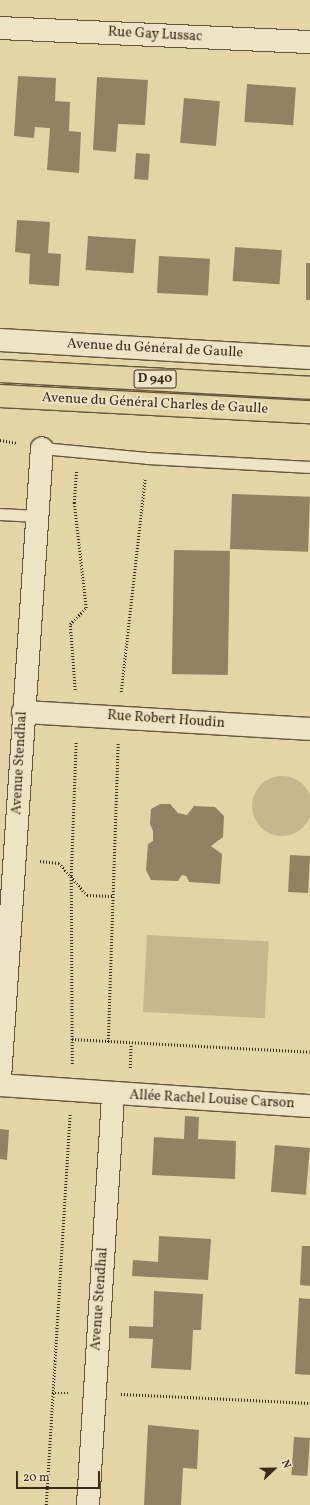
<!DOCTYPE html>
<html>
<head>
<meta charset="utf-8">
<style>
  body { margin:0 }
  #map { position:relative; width:310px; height:1505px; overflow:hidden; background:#e5d4a5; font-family:Vollkorn,serif }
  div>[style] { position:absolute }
  .green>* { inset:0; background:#c8b78e; transform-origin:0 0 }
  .round { border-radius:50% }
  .building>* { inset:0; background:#948163; transform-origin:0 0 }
  .path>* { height:2.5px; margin-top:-1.25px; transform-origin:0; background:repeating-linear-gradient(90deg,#3d281c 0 1px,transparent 0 3px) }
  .roads { filter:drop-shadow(1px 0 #67533e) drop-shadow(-1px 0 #67533e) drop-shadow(0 1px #67533e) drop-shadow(0 -1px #67533e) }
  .lane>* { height:11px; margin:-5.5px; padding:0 5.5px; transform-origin:5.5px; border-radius:5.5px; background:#eee3c4 }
  .street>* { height:22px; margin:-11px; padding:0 11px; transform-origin:11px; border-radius:11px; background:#eee3c4 }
  .primary>* { height:22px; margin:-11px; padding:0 11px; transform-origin:11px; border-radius:11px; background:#e5d4a5 }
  span { translate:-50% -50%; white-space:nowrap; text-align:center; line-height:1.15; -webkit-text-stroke:4px #eee3c4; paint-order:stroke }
  .shield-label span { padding:1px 3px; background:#eee3c4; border:1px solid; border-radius:3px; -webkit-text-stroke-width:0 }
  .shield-label { font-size:13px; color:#3d281c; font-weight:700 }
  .street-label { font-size:14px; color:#3d281c }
  .north { position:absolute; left:254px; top:1449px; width:40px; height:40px; -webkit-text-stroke:3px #eee3c4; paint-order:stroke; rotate:68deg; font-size:11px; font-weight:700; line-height:16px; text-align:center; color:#3d281c }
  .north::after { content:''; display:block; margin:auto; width:14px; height:18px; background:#3d281c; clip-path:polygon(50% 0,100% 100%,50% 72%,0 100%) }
  .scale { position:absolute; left:16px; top:1471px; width:84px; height:18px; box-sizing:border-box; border:2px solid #3d281c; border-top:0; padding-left:5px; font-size:12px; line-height:14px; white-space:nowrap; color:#3d281c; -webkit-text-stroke:3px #eee3c4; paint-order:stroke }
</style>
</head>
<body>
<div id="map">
  <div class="green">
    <i class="round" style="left:252px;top:776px;width:60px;height:60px"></i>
    <i style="left:147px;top:935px;width:122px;height:77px;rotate:3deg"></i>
  </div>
  <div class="building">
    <i style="clip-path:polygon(18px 76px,56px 78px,55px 101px,70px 102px,69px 131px,81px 132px,79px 173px,47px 170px,50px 128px,35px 127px,34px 138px,14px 136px)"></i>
    <i style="clip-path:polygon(97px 77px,148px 80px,145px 125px,118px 124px,116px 152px,93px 150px)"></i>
    <i style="left:247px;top:84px;width:49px;height:38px;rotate:4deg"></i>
    <i style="left:184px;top:98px;width:36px;height:45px;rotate:5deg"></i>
    <i style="left:136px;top:153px;width:14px;height:26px;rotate:4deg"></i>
    <i style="clip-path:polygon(17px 220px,50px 222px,48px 253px,61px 254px,59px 286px,29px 284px,30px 254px,15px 252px)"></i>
    <i style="left:88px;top:236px;width:48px;height:34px;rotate:4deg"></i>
    <i style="left:235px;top:247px;width:47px;height:34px;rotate:4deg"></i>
    <i style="left:159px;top:256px;width:51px;height:37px;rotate:3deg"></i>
    <i style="left:306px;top:263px;width:4px;height:37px"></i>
    <i style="left:232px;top:494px;width:78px;height:55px;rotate:2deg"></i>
    <i style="left:174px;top:550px;width:56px;height:124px;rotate:1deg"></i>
    <i style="clip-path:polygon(160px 804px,170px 804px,178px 813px,187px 815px,194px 806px,215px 807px,224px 816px,223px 837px,211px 846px,222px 854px,220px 884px,189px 882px,186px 876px,182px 875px,178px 881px,151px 880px,146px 870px,148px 844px,153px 841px,153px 831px,150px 824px,151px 809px)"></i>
    <i style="left:290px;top:855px;width:20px;height:37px;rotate:3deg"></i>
    <i style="clip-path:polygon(185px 1116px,199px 1117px,198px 1139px,236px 1141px,235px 1179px,152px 1175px,154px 1137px,184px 1139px)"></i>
    <i style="clip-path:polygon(0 1129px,9px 1130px,7px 1160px,0 1159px)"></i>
    <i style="left:275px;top:1145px;width:35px;height:47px;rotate:5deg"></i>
    <i style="clip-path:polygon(159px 1236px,211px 1239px,208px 1280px,132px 1276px,133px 1260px,158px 1262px)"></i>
    <i style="clip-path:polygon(302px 1246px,310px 1246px,310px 1286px,300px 1285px)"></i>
    <i style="clip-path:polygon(154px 1291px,203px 1294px,201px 1330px,193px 1330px,191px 1370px,151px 1368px,153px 1339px,129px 1338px,129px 1326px,153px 1327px)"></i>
    <i style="clip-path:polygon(299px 1298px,310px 1299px,310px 1375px,295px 1374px)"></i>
    <i style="clip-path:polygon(148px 1425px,199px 1430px,197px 1469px,183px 1468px,181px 1505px,144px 1505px)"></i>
    <i style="left:294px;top:1437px;width:16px;height:38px;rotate:4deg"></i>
  </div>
  <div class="path">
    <i style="left:0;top:440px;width:17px;rotate:10deg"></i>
    <i style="left:75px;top:690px;width:66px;rotate:-94.3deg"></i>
    <i style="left:70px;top:624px;width:23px;rotate:-45deg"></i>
    <i style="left:86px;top:608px;width:106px;rotate:-96.5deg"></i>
    <i style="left:74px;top:503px;width:32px;rotate:-86deg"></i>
    <i style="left:121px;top:692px;width:215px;rotate:-83.6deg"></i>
    <i style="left:40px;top:861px;width:19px;rotate:6deg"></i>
    <i style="left:59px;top:863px;width:43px;rotate:48.8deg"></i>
    <i style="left:87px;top:895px;width:26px;rotate:2deg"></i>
    <i style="left:72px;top:1039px;width:238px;rotate:3.1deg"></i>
    <i style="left:108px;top:1042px;width:299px;rotate:-88.1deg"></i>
    <i style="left:72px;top:1064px;width:188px;rotate:-90.3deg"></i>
    <i style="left:71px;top:876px;width:135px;rotate:-87.9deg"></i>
    <i style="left:130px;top:1068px;width:24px;rotate:-88deg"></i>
    <i style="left:52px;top:1393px;width:18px"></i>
    <i style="left:121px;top:1394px;width:189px;rotate:2.7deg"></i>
    <i style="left:46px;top:1505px;width:391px;rotate:-86.5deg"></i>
  </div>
  <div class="roads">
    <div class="lane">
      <i style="left:42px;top:448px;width:105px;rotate:5.4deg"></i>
      <i style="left:147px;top:458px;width:163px;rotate:3.2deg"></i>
      <i style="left:0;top:514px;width:38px;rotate:3deg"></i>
    </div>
    <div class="street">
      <i style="left:0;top:28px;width:310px;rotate:2.6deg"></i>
      <i style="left:0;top:340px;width:311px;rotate:3.3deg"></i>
      <i style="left:23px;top:712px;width:288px;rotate:3.4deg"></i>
      <i style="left:0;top:1078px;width:631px;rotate:-86.19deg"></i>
      <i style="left:0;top:1085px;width:311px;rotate:3.9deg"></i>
      <i style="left:88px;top:1505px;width:412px;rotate:-86.5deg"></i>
    </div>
    <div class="primary">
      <i style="left:0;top:371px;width:310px;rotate:3.1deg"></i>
      <i style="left:0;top:396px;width:310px;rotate:3deg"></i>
    </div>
  </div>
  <div class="shield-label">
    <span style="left:155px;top:379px">D 940</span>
  </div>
  <div class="street-label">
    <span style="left:155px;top:35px;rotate:3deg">Rue Gay Lussac</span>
    <span style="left:155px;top:349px;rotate:3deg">Avenue du Général de Gaulle</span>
    <span style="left:155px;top:404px;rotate:3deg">Avenue du Général Charles de Gaulle</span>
    <span style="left:166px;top:720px;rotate:4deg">Rue Robert Houdin</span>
    <span style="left:20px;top:763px;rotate:-87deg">Avenue Stendhal</span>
    <span style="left:212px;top:1100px;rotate:3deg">Allée Rachel Louise Carson</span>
    <span style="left:100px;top:1299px;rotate:-86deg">Avenue Stendhal</span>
  </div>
  <div class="north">N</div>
  <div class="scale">20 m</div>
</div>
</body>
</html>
